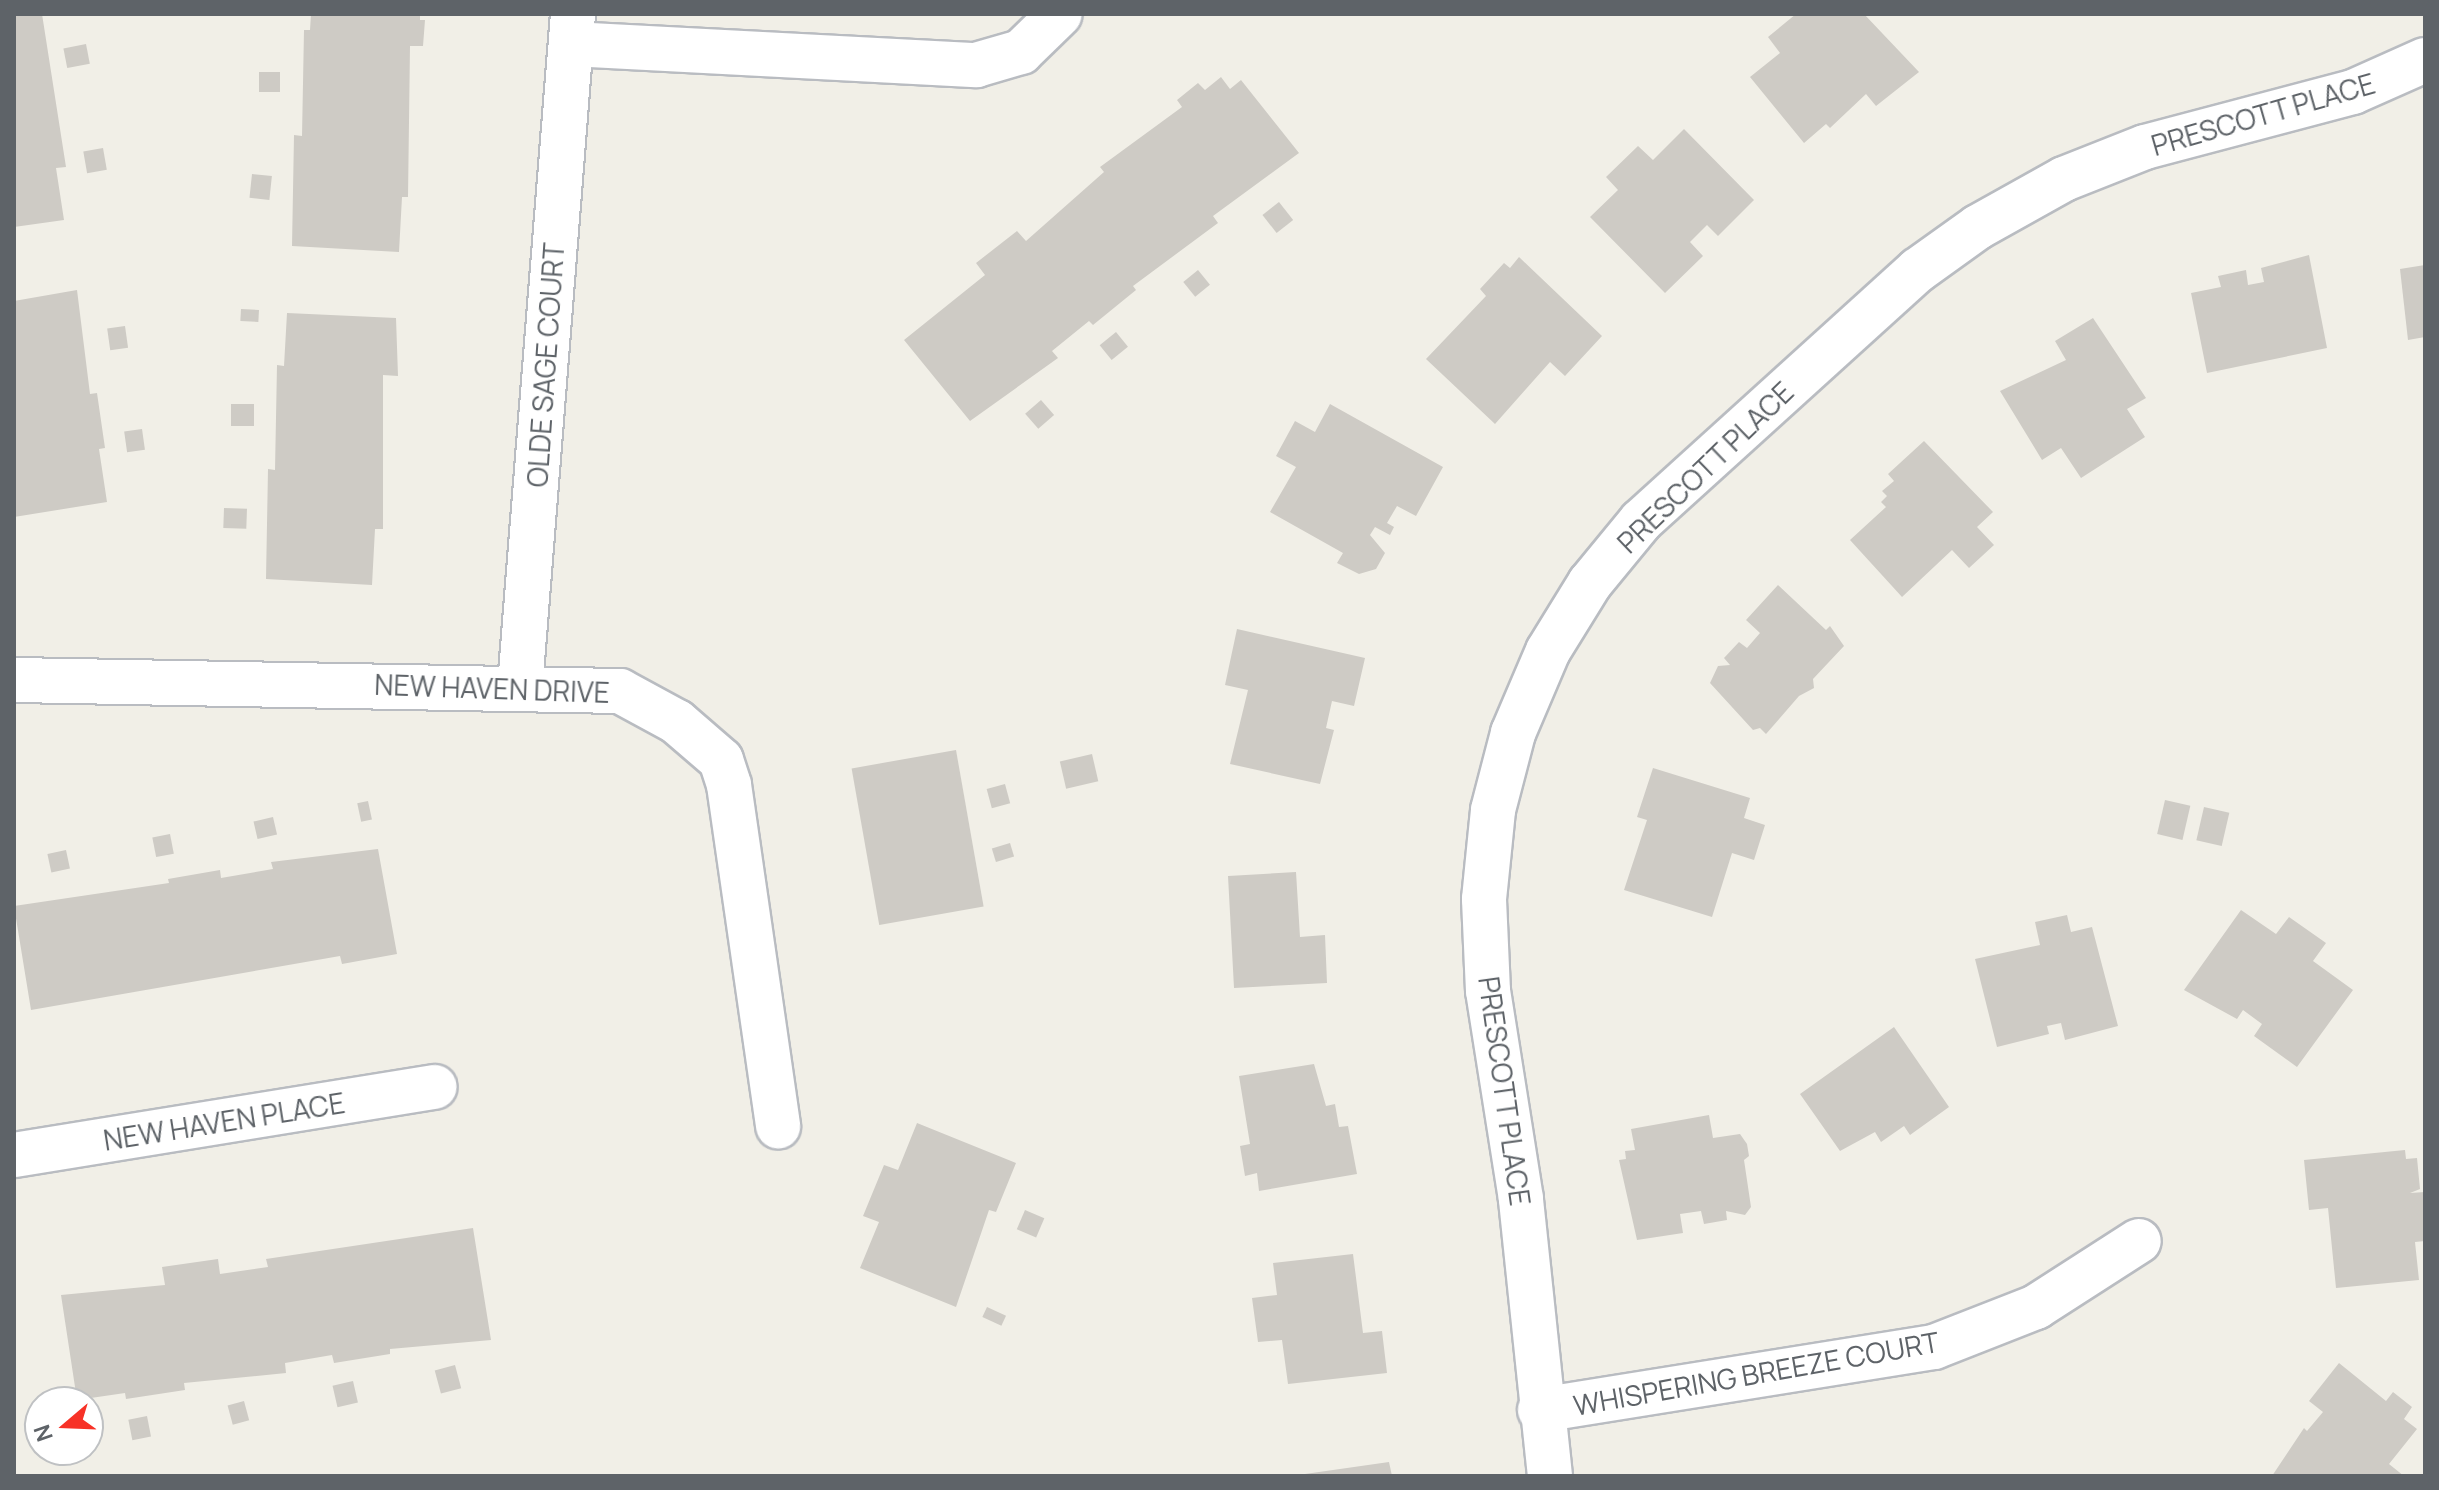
<!DOCTYPE html>
<html>
<head>
<meta charset="utf-8">
<style>
  body { margin:0 }
  #map { position:relative; width:2439px; height:1490px; overflow:hidden; background:#f1efe7; font-family:Manrope,sans-serif }
  div>[style] { position:absolute }
  .building>* { inset:0; background:#cecbc5; transform-origin:0 0 }
  .roads { filter:drop-shadow(2px 0 #b9bcc1) drop-shadow(-2px 0 #b9bcc1) drop-shadow(0 2px #b9bcc1) drop-shadow(0 -2px #b9bcc1) }
  .minor>* { height:44px; margin:-22px; padding:0 22px; transform-origin:22px; border-radius:22px; background:#fff }
  span { translate:-50% -50%; white-space:nowrap; text-align:center; line-height:1.15; -webkit-text-stroke:7px #fff; paint-order:stroke }
  .street-label { font-size:28px; color:#5e6368 }
  .frame { position:absolute; inset:0; border:16px solid #5e6368; pointer-events:none }
  .north { position:absolute; left:24px; top:1386px; width:80px; height:80px; box-sizing:border-box; background:#fff; border:2px solid #bfc1c3; border-radius:50%; rotate:251deg; font-size:22px; font-weight:700; line-height:32px; text-align:center; color:#5e6368 }
  .north::after { content:''; display:block; margin:auto; width:28px; height:36px; background:#f73227; clip-path:polygon(50% 0,100% 100%,50% 72%,0 100%) }
</style>
</head>
<body>
<div id="map">
  <div class="building">
    <i style="clip-path:polygon(14px 14px,42px 14px,66px 167px,56px 168px,64px 220px,14px 227px)"></i>
    <i style="clip-path:polygon(311px 14px,420px 14px,420px 20px,425px 20px,423px 46px,410px 46px,408px 197px,402px 197px,399px 252px,292px 246px,294px 135px,302px 136px,304px 30px,310px 30px)"></i>
    <i style="clip-path:polygon(1796px 14px,1864px 14px,1919px 72px,1876px 106px,1866px 94px,1830px 128px,1826px 124px,1804px 143px,1750px 77px,1780px 53px,1768px 37px)"></i>
    <i style="left:86px;top:44px;width:20px;height:23px;rotate:79deg"></i>
    <i style="left:259px;top:72px;width:21px;height:20px"></i>
    <i style="clip-path:polygon(1221px 77px,1230px 89px,1241px 80px,1299px 153px,1213px 216px,1218px 223px,1133px 286px,1136px 290px,1093px 325px,1089px 321px,1052px 351px,1058px 358px,970px 421px,904px 340px,985px 275px,976px 263px,1017px 231px,1026px 241px,1104px 172px,1100px 167px,1182px 107px,1177px 100px,1198px 83px,1205px 90px)"></i>
    <i style="clip-path:polygon(1684px 129px,1754px 200px,1718px 236px,1707px 225px,1690px 242px,1703px 256px,1665px 293px,1590px 217px,1618px 190px,1606px 177px,1638px 146px,1653px 160px)"></i>
    <i style="left:103px;top:148px;width:22px;height:20px;rotate:80deg"></i>
    <i style="left:252px;top:174px;width:20px;height:24px;rotate:6deg"></i>
    <i style="left:1279px;top:202px;width:23px;height:21px;rotate:52deg"></i>
    <i style="clip-path:polygon(2309px 255px,2327px 348px,2207px 373px,2191px 293px,2221px 287px,2218px 276px,2246px 270px,2248px 285px,2264px 282px,2261px 268px)"></i>
    <i style="clip-path:polygon(1519px 257px,1602px 336px,1565px 376px,1550px 362px,1495px 424px,1426px 359px,1486px 296px,1480px 289px,1504px 263px,1510px 268px)"></i>
    <i style="clip-path:polygon(2425px 265px,2425px 337px,2408px 340px,2400px 269px)"></i>
    <i style="left:1198px;top:270px;width:19px;height:19px;rotate:51deg"></i>
    <i style="clip-path:polygon(77px 290px,90px 394px,97px 393px,105px 448px,99px 449px,107px 502px,14px 517px,14px 301px)"></i>
    <i style="left:241px;top:309px;width:18px;height:12px;rotate:3deg"></i>
    <i style="clip-path:polygon(287px 313px,396px 318px,398px 376px,383px 375px,383px 529px,375px 529px,372px 585px,266px 579px,268px 469px,275px 470px,277px 365px,284px 366px)"></i>
    <i style="clip-path:polygon(2093px 318px,2146px 398px,2127px 409px,2145px 437px,2081px 478px,2061px 448px,2042px 460px,2000px 391px,2066px 360px,2055px 341px)"></i>
    <i style="left:125px;top:326px;width:22px;height:18px;rotate:82deg"></i>
    <i style="left:1116px;top:332px;width:19px;height:21px;rotate:51deg"></i>
    <i style="left:1041px;top:400px;width:20px;height:21px;rotate:49deg"></i>
    <i style="left:231px;top:404px;width:23px;height:22px"></i>
    <i style="clip-path:polygon(1330px 404px,1443px 467px,1416px 516px,1397px 506px,1387px 523px,1394px 527px,1390px 535px,1375px 527px,1370px 535px,1385px 553px,1376px 569px,1359px 574px,1337px 563px,1343px 553px,1270px 512px,1296px 467px,1276px 456px,1295px 421px,1315px 432px)"></i>
    <i style="left:142px;top:429px;width:21px;height:18px;rotate:82deg"></i>
    <i style="clip-path:polygon(1924px 441px,1993px 512px,1977px 527px,1994px 545px,1969px 568px,1952px 550px,1902px 597px,1850px 540px,1886px 507px,1881px 502px,1887px 496px,1882px 491px,1894px 481px,1888px 474px)"></i>
    <i style="left:224px;top:508px;width:23px;height:20px;rotate:2deg"></i>
    <i style="clip-path:polygon(1778px 585px,1826px 630px,1830px 626px,1844px 646px,1813px 679px,1814px 688px,1799px 696px,1766px 734px,1760px 728px,1753px 730px,1710px 683px,1718px 666px,1730px 665px,1724px 658px,1739px 642px,1747px 648px,1760px 633px,1746px 620px)"></i>
    <i style="clip-path:polygon(1237px 629px,1365px 658px,1354px 706px,1332px 701px,1326px 728px,1334px 730px,1320px 784px,1230px 764px,1248px 690px,1225px 685px)"></i>
    <i style="left:956px;top:750px;width:159px;height:106px;rotate:80deg"></i>
    <i style="left:1092px;top:754px;width:28px;height:33px;rotate:77deg"></i>
    <i style="clip-path:polygon(1653px 768px,1750px 798px,1744px 818px,1765px 825px,1754px 860px,1732px 853px,1712px 917px,1624px 890px,1647px 820px,1637px 817px)"></i>
    <i style="left:1005px;top:784px;width:20px;height:19px;rotate:75deg"></i>
    <i style="left:2165px;top:800px;width:26px;height:35px;rotate:13deg"></i>
    <i style="left:368px;top:801px;width:19px;height:11px;rotate:78deg"></i>
    <i style="left:2204px;top:807px;width:26px;height:34px;rotate:13deg"></i>
    <i style="left:273px;top:817px;width:18px;height:20px;rotate:77deg"></i>
    <i style="left:170px;top:834px;width:20px;height:18px;rotate:79deg"></i>
    <i style="left:1010px;top:843px;width:14px;height:19px;rotate:73deg"></i>
    <i style="clip-path:polygon(378px 849px,397px 954px,342px 964px,340px 956px,31px 1010px,14px 906px,169px 883px,168px 879px,220px 870px,221px 878px,273px 869px,271px 862px)"></i>
    <i style="left:66px;top:850px;width:19px;height:19px;rotate:78deg"></i>
    <i style="clip-path:polygon(1296px 872px,1300px 937px,1325px 935px,1327px 983px,1234px 988px,1228px 876px)"></i>
    <i style="clip-path:polygon(2241px 910px,2276px 934px,2289px 917px,2326px 943px,2313px 961px,2353px 990px,2297px 1067px,2254px 1036px,2262px 1024px,2243px 1010px,2237px 1019px,2184px 990px)"></i>
    <i style="clip-path:polygon(2067px 915px,2071px 932px,2092px 927px,2118px 1026px,2065px 1040px,2061px 1023px,2047px 1026px,2049px 1034px,1997px 1047px,1975px 959px,2040px 945px,2035px 922px)"></i>
    <i style="clip-path:polygon(1894px 1027px,1949px 1107px,1910px 1135px,1904px 1126px,1881px 1142px,1875px 1132px,1840px 1151px,1800px 1094px)"></i>
    <i style="clip-path:polygon(1314px 1064px,1326px 1106px,1335px 1104px,1339px 1127px,1348px 1126px,1357px 1174px,1259px 1191px,1257px 1173px,1245px 1176px,1240px 1146px,1250px 1144px,1239px 1076px)"></i>
    <i style="clip-path:polygon(1709px 1115px,1713px 1138px,1740px 1134px,1747px 1144px,1749px 1156px,1744px 1160px,1751px 1207px,1745px 1215px,1726px 1211px,1727px 1220px,1704px 1224px,1701px 1211px,1680px 1214px,1683px 1233px,1637px 1240px,1619px 1160px,1626px 1159px,1625px 1151px,1635px 1150px,1631px 1129px)"></i>
    <i style="clip-path:polygon(917px 1123px,1016px 1163px,996px 1212px,989px 1210px,956px 1307px,860px 1268px,879px 1222px,863px 1216px,884px 1165px,898px 1170px)"></i>
    <i style="clip-path:polygon(2405px 1150px,2406px 1159px,2417px 1158px,2420px 1189px,2410px 1193px,2425px 1192px,2425px 1241px,2415px 1242px,2419px 1280px,2336px 1288px,2328px 1208px,2309px 1210px,2304px 1160px)"></i>
    <i style="left:1025px;top:1210px;width:21px;height:21px;rotate:23deg"></i>
    <i style="clip-path:polygon(473px 1228px,491px 1340px,390px 1349px,390px 1354px,334px 1363px,332px 1355px,285px 1363px,286px 1373px,184px 1383px,185px 1390px,126px 1399px,125px 1393px,77px 1400px,61px 1295px,165px 1285px,162px 1267px,218px 1259px,220px 1274px,268px 1267px,266px 1259px)"></i>
    <i style="clip-path:polygon(1353px 1254px,1363px 1333px,1382px 1331px,1387px 1373px,1288px 1384px,1282px 1340px,1258px 1342px,1252px 1298px,1277px 1295px,1273px 1263px)"></i>
    <i style="left:987px;top:1307px;width:21px;height:11px;rotate:25deg"></i>
    <i style="clip-path:polygon(2339px 1363px,2386px 1401px,2393px 1392px,2412px 1407px,2404px 1419px,2417px 1429px,2389px 1464px,2404px 1476px,2272px 1476px,2304px 1428px,2307px 1431px,2323px 1412px,2309px 1401px)"></i>
    <i style="left:455px;top:1365px;width:24px;height:21px;rotate:75deg"></i>
    <i style="left:353px;top:1381px;width:22px;height:21px;rotate:77deg"></i>
    <i style="left:244px;top:1401px;width:20px;height:17px;rotate:75deg"></i>
    <i style="left:147px;top:1416px;width:21px;height:19px;rotate:79deg"></i>
    <i style="clip-path:polygon(1389px 1462px,1392px 1476px,1305px 1476px,1305px 1474px)"></i>
  </div>
  <div class="roads">
    <div class="minor">
      <i style="left:571px;top:44px;width:406px;rotate:3deg"></i>
      <i style="left:976px;top:65px;width:47px;rotate:-16.1deg"></i>
      <i style="left:1021px;top:52px;width:54px;rotate:-44.3deg"></i>
      <i style="left:14px;top:680px;width:606px;rotate:1.04deg"></i>
      <i style="left:620px;top:691px;width:65px;rotate:28.5deg"></i>
      <i style="left:677px;top:722px;width:58px;rotate:40.8deg"></i>
      <i style="left:721px;top:760px;width:26px;rotate:72deg"></i>
      <i style="left:729px;top:785px;width:345px;rotate:81.8deg"></i>
      <i style="left:520px;top:686px;width:674px;rotate:-85.49deg"></i>
      <i style="left:14px;top:1155px;width:426px;rotate:-9.2deg"></i>
      <i style="left:1540px;top:1410px;width:399px;rotate:-9.1deg"></i>
      <i style="left:1934px;top:1347px;width:110px;rotate:-21.4deg"></i>
      <i style="left:2036px;top:1307px;width:122px;rotate:-32.7deg"></i>
      <i style="left:1550px;top:1476px;width:279px;rotate:-96deg"></i>
      <i style="left:1521px;top:1199px;width:211px;rotate:-99deg"></i>
      <i style="left:1488px;top:991px;width:92px;rotate:-92.5deg"></i>
      <i style="left:1484px;top:899px;width:89px;rotate:-84.2deg"></i>
      <i style="left:1493px;top:810px;width:80px;rotate:-75.4deg"></i>
      <i style="left:1513px;top:733px;width:89px;rotate:-66.9deg"></i>
      <i style="left:1548px;top:651px;width:80px;rotate:-58.3deg"></i>
      <i style="left:1590px;top:583px;width:80px;rotate:-50.6deg"></i>
      <i style="left:1641px;top:521px;width:374px;rotate:-42.2deg"></i>
      <i style="left:1918px;top:270px;width:74px;rotate:-35.6deg"></i>
      <i style="left:1978px;top:227px;width:98px;rotate:-29.2deg"></i>
      <i style="left:2064px;top:179px;width:87px;rotate:-21.6deg"></i>
      <i style="left:2145px;top:147px;width:215px;rotate:-14.8deg"></i>
      <i style="left:2353px;top:92px;width:79px;rotate:-24deg"></i>
    </div>
  </div>
  <div class="street-label">
    <span style="left:2263px;top:114px;rotate:-16deg">PRESCOTT PLACE</span>
    <span style="left:545px;top:365px;rotate:-86deg">OLDE SAGE COURT</span>
    <span style="left:1705px;top:467px;rotate:-44deg">PRESCOTT PLACE</span>
    <span style="left:492px;top:688px;rotate:2deg">NEW HAVEN DRIVE</span>
    <span style="left:1505px;top:1091px;rotate:82deg">PRESCOTT PLACE</span>
    <span style="left:224px;top:1121px;rotate:-9deg">NEW HAVEN PLACE</span>
    <span style="left:1756px;top:1373px;rotate:-10deg">WHISPERING BREEZE COURT</span>
  </div>
  <div class="frame"></div>
  <div class="north">N</div>
</div>
</body>
</html>
